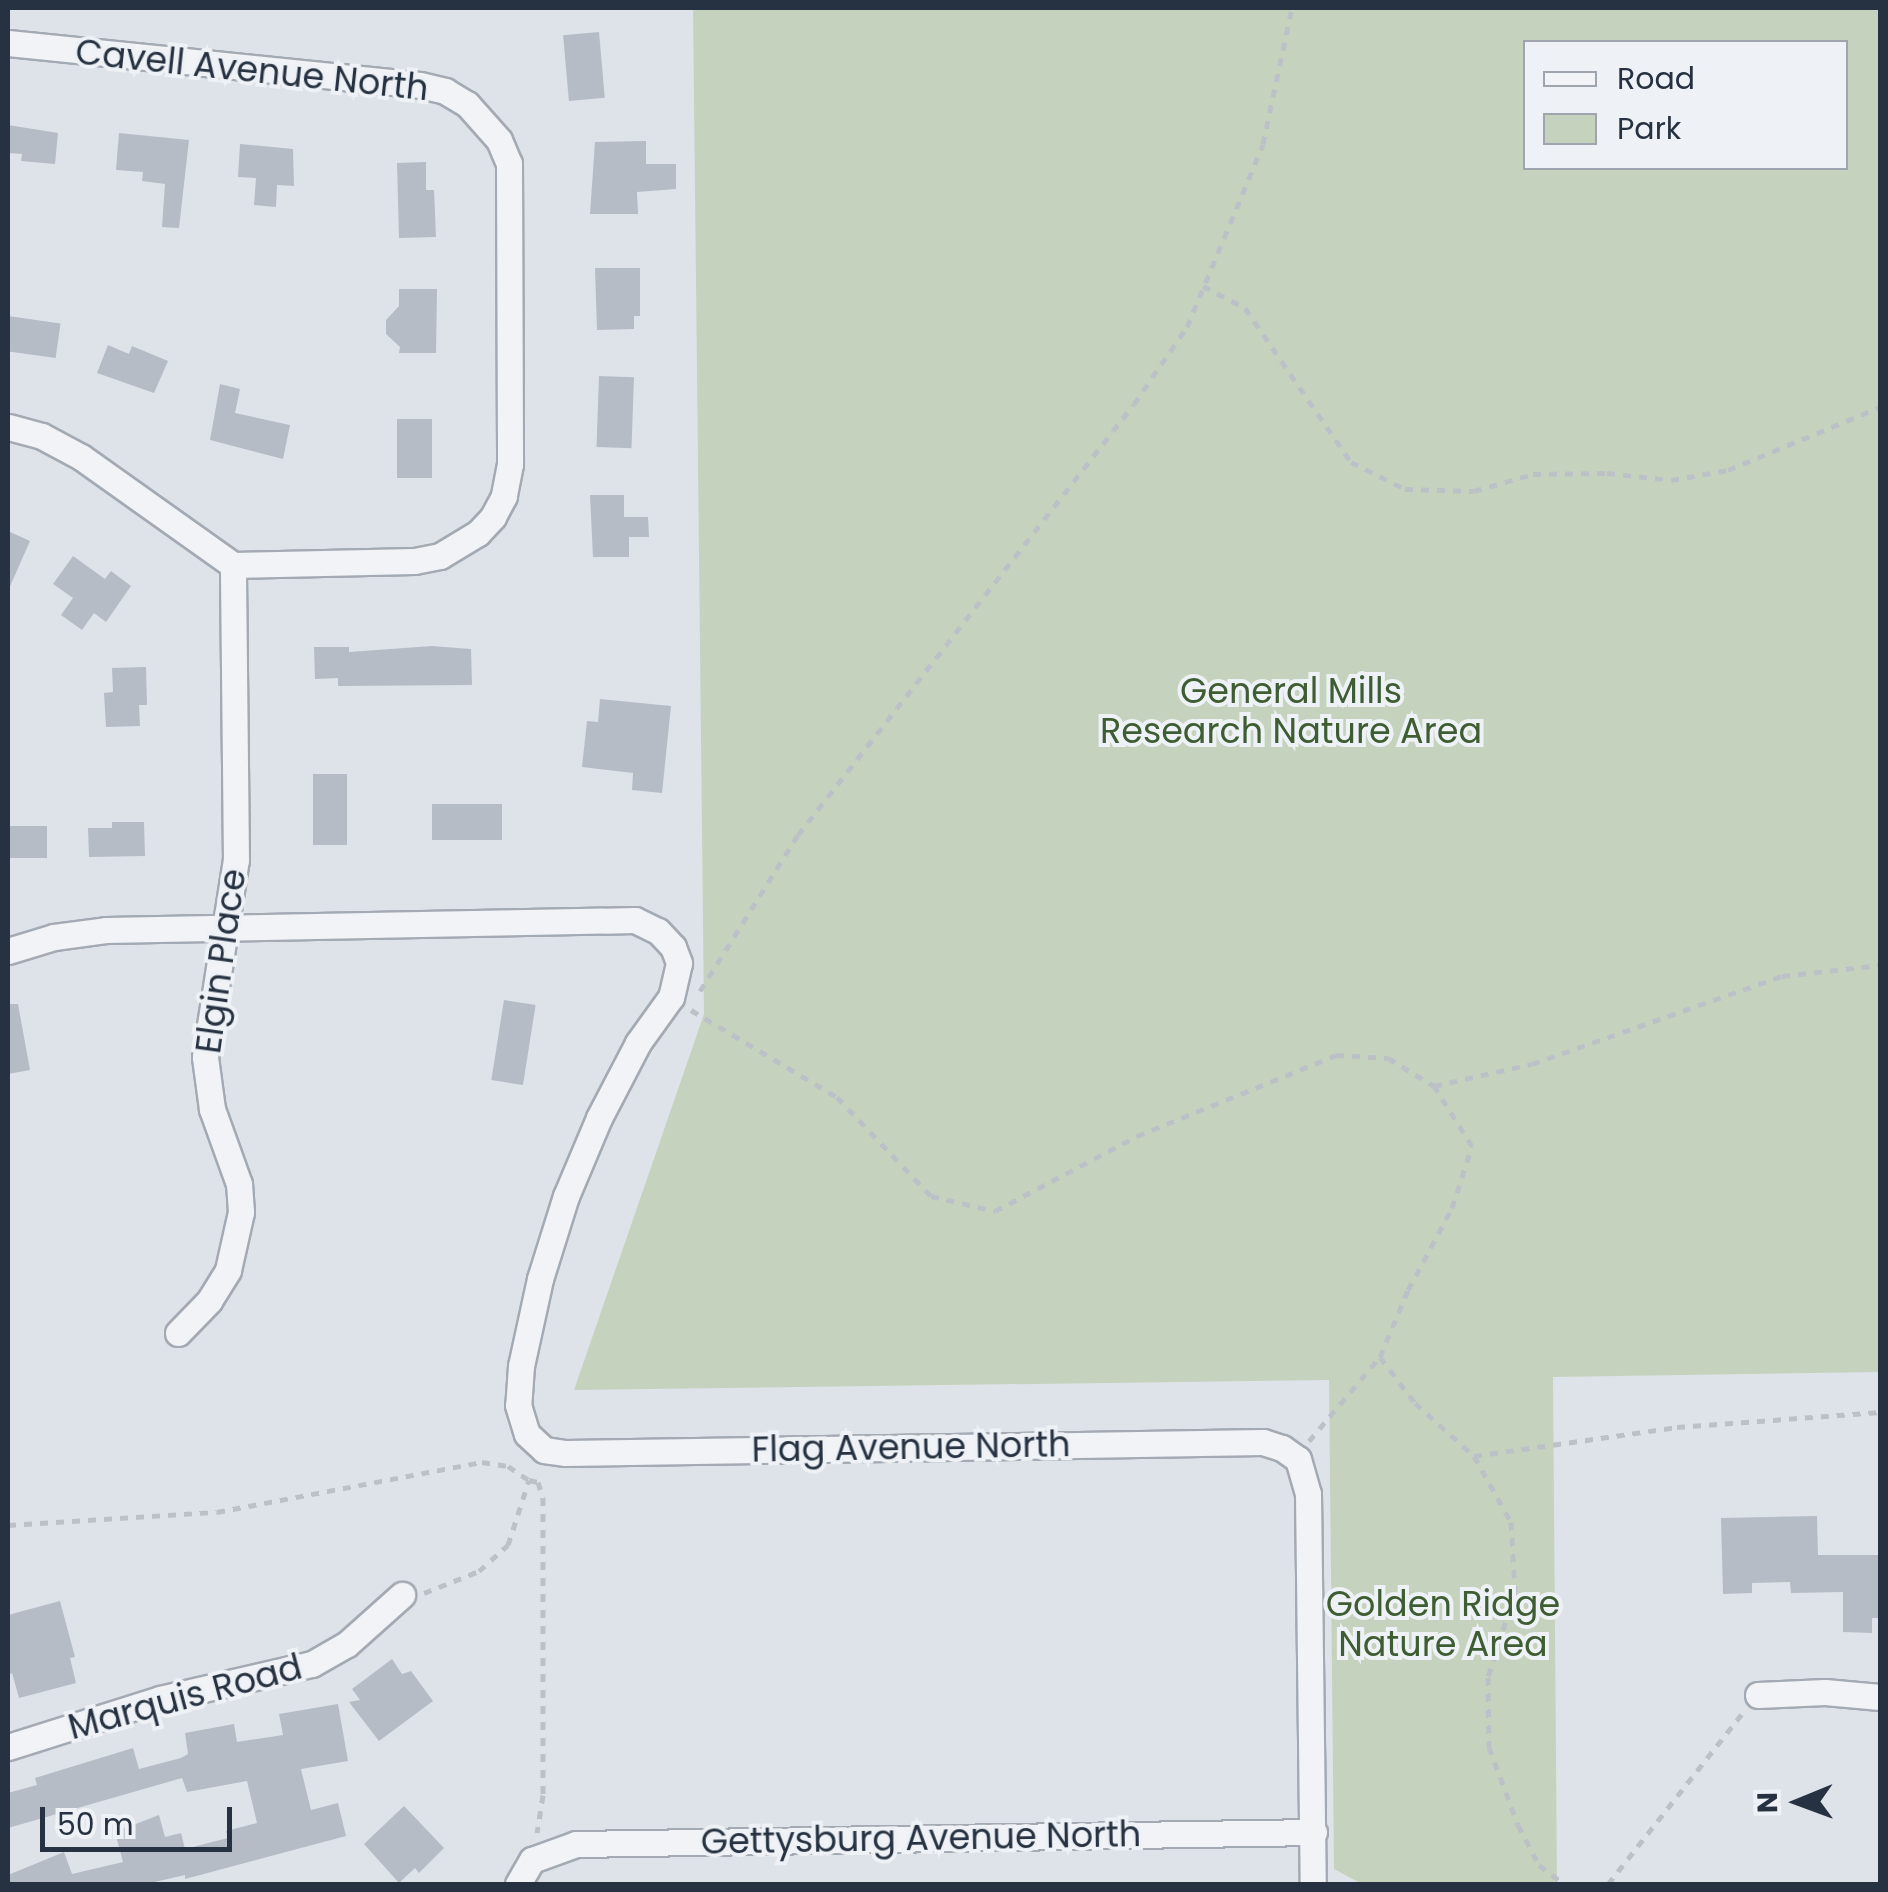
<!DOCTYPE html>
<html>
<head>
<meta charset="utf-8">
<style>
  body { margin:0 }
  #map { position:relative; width:1888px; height:1892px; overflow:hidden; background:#dee3e9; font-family:Poppins,sans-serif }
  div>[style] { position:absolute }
  .green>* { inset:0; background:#c5d3be }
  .building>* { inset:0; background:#b5bcc6; transform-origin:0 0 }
  .path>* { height:5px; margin-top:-2.5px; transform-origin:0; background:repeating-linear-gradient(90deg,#bcc1c8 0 8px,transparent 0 16px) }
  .roads { filter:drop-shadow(2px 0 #a3aab3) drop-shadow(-2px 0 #a3aab3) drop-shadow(0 2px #a3aab3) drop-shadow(0 -2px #a3aab3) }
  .minor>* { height:25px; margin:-12.5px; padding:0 12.5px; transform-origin:12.5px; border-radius:12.5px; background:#f1f3f7 }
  span { translate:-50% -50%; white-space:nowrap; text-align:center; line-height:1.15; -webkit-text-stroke:8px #eef2f6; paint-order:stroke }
  .street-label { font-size:35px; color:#263241 }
  .park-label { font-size:35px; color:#3e5d32 }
  .frame { position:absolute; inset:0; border:10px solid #263241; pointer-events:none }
  .legend { position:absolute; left:1523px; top:40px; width:325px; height:130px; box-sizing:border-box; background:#eef2f6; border:2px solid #9ea5ae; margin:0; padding:12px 18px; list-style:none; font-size:30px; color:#263241 }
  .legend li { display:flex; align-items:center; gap:20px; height:50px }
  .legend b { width:50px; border:2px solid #9ea5ae }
  .north { position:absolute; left:1748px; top:1752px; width:100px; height:100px; -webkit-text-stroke:8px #eef2f6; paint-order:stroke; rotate:269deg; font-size:28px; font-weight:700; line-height:40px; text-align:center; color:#263241 }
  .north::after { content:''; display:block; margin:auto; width:35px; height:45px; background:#263241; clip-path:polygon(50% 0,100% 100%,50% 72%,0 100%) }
  .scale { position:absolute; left:40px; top:1807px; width:192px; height:45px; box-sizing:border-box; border:5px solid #263241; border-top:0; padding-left:12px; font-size:30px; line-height:35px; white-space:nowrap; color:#263241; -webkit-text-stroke:8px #eef2f6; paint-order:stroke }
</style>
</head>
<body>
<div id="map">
  <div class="green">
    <i style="clip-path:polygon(evenodd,693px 8px,1880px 8px,1880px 1372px,1553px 1377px,1557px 1884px,1362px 1884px,1334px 1869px,1329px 1380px,574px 1390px,704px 1014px,693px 8px,1846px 42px,1846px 168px,1526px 168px,1526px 42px,1846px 42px)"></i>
  </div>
  <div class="building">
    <i style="left:599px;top:32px;width:66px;height:36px;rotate:85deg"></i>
    <i style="clip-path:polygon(8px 125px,58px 133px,55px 164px,21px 161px,22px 154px,8px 153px)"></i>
    <i style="clip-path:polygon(119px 133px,189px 140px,179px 228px,162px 227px,165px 184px,142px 181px,143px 172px,116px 170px)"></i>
    <i style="clip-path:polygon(646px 141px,646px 164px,676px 164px,676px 189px,637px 192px,638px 214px,590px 214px,595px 142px)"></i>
    <i style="clip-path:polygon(240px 144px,293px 149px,294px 186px,277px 185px,276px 207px,254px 205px,256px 178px,238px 177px)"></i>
    <i style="clip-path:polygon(426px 162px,426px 190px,434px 190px,436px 237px,399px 238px,397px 163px)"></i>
    <i style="clip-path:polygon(595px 268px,640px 268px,640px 316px,634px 316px,634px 329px,597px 330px)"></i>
    <i style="clip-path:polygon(399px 289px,437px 289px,436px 353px,399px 353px,400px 347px,386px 334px,386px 320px,399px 306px)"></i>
    <i style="left:8px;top:316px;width:53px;height:35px;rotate:8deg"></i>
    <i style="clip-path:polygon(108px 345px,129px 354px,132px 346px,168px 361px,154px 393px,97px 373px)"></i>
    <i style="left:599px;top:376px;width:35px;height:71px;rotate:2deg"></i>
    <i style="clip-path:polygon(220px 384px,240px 389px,235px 413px,290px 425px,283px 459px,210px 440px)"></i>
    <i style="left:432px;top:419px;width:59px;height:35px;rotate:90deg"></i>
    <i style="clip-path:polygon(590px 495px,624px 495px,624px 517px,648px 517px,649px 537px,629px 537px,629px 557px,593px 557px)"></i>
    <i style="clip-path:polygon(8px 531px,30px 541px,8px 591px)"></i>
    <i style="clip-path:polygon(73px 556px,105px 579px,111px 571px,131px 586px,106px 622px,94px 613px,82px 630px,61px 615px,73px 598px,53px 584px)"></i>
    <i style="clip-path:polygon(432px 646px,471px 649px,472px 685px,338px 686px,338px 678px,315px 679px,314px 647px,349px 647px,349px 652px)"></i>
    <i style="clip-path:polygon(146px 667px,147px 705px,139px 705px,140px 726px,106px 727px,104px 693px,113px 692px,112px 668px)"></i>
    <i style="clip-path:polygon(600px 699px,671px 706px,662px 793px,632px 790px,633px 773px,582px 767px,587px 721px,598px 722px)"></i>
    <i style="left:313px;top:774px;width:34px;height:71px"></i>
    <i style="left:502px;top:804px;width:36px;height:70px;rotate:90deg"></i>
    <i style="clip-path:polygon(112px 822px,144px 822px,145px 856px,89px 857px,88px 828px,112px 828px)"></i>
    <i style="left:8px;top:826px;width:39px;height:32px"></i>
    <i style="left:504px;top:1000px;width:32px;height:81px;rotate:9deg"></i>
    <i style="clip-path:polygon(8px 1004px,18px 1004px,30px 1070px,8px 1074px)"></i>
    <i style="clip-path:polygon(1817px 1516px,1818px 1555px,1880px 1555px,1880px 1618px,1872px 1618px,1872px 1633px,1843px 1632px,1843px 1592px,1791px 1593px,1790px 1582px,1752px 1583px,1752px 1593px,1723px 1594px,1721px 1518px)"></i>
    <i style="clip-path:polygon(60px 1601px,75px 1657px,70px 1658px,76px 1683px,19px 1698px,12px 1673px,8px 1675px,8px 1615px)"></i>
    <i style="clip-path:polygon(392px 1659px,402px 1674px,411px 1671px,433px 1701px,379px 1741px,349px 1702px,360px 1700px,352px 1689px)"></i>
    <i style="clip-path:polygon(338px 1704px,348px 1761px,301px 1769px,311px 1810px,338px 1803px,346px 1836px,185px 1879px,185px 1875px,146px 1884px,8px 1884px,8px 1875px,64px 1852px,72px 1874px,123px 1862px,115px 1832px,159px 1815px,165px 1837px,181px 1833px,185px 1849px,228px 1838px,226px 1831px,257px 1823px,247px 1781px,187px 1792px,182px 1778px,8px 1828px,8px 1793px,37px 1785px,35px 1778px,133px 1748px,139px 1769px,181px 1758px,188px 1754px,185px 1733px,234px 1724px,237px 1742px,283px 1735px,279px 1714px)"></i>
    <i style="clip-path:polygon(404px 1806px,444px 1848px,419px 1873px,415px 1868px,399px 1883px,364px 1844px)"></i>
  </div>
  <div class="path">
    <i style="left:1203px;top:286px;width:47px;rotate:27.6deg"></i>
    <i style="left:1245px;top:308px;width:187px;rotate:55.5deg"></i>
    <i style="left:1351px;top:462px;width:60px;rotate:26.6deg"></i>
    <i style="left:1405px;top:489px;width:69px;rotate:1.7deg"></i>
    <i style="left:1474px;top:491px;width:61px;rotate:-16.1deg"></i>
    <i style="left:1533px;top:474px;width:74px;rotate:-0.8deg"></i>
    <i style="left:1607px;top:473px;width:64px;rotate:6.2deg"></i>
    <i style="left:1671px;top:480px;width:58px;rotate:-10deg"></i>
    <i style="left:1728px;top:470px;width:165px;rotate:-22.5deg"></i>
    <i style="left:700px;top:991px;width:184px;rotate:-57.9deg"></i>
    <i style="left:798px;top:835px;width:546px;rotate:-52.06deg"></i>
    <i style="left:1134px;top:404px;width:93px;rotate:-55.5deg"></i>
    <i style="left:1187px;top:327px;width:198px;rotate:-67.4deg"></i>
    <i style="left:1263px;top:144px;width:139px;rotate:-78deg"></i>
    <i style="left:691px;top:1010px;width:170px;rotate:30.8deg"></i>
    <i style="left:837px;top:1097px;width:137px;rotate:46.5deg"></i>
    <i style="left:931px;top:1196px;width:66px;rotate:13.2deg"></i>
    <i style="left:995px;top:1211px;width:161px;rotate:-27.8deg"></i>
    <i style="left:1137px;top:1136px;width:215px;rotate:-22.1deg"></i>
    <i style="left:1336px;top:1055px;width:52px;rotate:3.3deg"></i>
    <i style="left:1388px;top:1058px;width:54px;rotate:31.3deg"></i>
    <i style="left:1434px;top:1086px;width:100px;rotate:-12.7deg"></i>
    <i style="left:1532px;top:1064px;width:265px;rotate:-19.4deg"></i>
    <i style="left:1782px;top:976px;width:99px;rotate:-6.4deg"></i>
    <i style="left:1380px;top:1357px;width:58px;rotate:52.7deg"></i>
    <i style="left:1415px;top:1403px;width:79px;rotate:41.9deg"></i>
    <i style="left:1474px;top:1456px;width:205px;rotate:-8.1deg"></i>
    <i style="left:1677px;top:1427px;width:204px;rotate:-4.2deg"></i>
    <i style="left:1309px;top:1441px;width:110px;rotate:-49.8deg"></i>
    <i style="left:1380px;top:1357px;width:73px;rotate:-67.3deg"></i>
    <i style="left:1408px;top:1290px;width:93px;rotate:-61.8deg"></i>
    <i style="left:1452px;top:1208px;width:65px;rotate:-72.1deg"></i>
    <i style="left:1472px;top:1146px;width:71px;rotate:-122.3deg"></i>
    <i style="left:1474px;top:1456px;width:76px;rotate:60.7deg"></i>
    <i style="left:1511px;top:1522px;width:70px;rotate:86.7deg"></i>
    <i style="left:1515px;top:1592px;width:89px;rotate:107.6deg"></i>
    <i style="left:1488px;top:1677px;width:70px;rotate:89.2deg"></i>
    <i style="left:1489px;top:1747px;width:83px;rotate:69.6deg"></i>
    <i style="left:1518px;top:1825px;width:45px;rotate:62.3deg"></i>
    <i style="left:1539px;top:1865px;width:31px;rotate:37deg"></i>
    <i style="left:8px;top:1525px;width:209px;rotate:-3.6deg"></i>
    <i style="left:217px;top:1512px;width:270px;rotate:-10.7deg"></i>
    <i style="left:482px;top:1462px;width:26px;rotate:9deg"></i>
    <i style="left:508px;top:1466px;width:25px;rotate:34deg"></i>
    <i style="left:424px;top:1593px;width:59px;rotate:-21.8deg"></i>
    <i style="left:479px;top:1571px;width:39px;rotate:-42deg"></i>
    <i style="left:508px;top:1545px;width:68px;rotate:-72.1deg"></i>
    <i style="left:529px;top:1480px;width:9px;rotate:13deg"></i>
    <i style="left:538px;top:1482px;width:17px;rotate:73deg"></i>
    <i style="left:543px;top:1498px;width:297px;rotate:90deg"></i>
    <i style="left:543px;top:1795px;width:38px;rotate:99deg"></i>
    <i style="left:1608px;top:1884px;width:216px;rotate:-51.8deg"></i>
  </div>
  <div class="roads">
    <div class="minor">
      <i style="left:8px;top:43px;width:414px;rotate:5.8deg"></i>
      <i style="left:420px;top:85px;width:26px;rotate:13deg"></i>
      <i style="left:445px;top:91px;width:26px;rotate:31deg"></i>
      <i style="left:467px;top:104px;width:48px;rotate:48.4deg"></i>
      <i style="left:499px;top:140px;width:25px;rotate:67deg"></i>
      <i style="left:509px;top:163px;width:301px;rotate:89.8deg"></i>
      <i style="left:510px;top:464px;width:33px;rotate:101deg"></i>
      <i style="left:504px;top:496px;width:24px;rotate:118deg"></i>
      <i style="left:493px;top:517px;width:22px;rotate:133deg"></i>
      <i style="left:478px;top:533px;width:44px;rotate:148.8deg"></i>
      <i style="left:440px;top:556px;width:26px;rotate:169deg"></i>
      <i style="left:414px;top:561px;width:181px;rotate:178.7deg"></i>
      <i style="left:233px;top:565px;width:186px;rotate:-144.6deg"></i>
      <i style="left:81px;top:457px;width:44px;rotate:-151.7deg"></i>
      <i style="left:42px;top:436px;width:35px;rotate:-165deg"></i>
      <i style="left:8px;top:951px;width:48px;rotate:-16.9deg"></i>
      <i style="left:54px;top:937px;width:52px;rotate:-7.7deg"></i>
      <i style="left:106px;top:930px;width:529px;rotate:-1.08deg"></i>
      <i style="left:635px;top:920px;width:25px;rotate:26deg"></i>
      <i style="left:658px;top:931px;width:22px;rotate:47deg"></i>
      <i style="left:673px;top:947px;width:17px;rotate:69deg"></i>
      <i style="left:679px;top:963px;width:35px;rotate:103deg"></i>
      <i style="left:671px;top:997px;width:57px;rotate:125.7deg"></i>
      <i style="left:638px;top:1043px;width:85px;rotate:117.5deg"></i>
      <i style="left:599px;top:1118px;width:85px;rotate:112.9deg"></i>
      <i style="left:566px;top:1196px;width:87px;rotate:107.4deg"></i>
      <i style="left:540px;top:1279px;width:89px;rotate:102.3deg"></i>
      <i style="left:521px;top:1366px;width:39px;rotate:94deg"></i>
      <i style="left:518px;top:1405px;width:30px;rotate:73deg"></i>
      <i style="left:527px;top:1434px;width:23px;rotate:43deg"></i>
      <i style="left:544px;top:1450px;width:22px;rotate:8deg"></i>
      <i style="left:566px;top:1453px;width:697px;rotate:-0.9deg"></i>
      <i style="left:1263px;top:1442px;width:20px;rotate:18deg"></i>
      <i style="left:1282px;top:1448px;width:19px;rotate:35deg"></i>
      <i style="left:1298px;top:1459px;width:36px;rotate:74deg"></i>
      <i style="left:1308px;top:1494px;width:390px;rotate:89.3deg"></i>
      <i style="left:178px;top:1333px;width:45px;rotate:-45.9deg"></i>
      <i style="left:209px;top:1301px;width:36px;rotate:-58deg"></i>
      <i style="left:228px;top:1270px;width:59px;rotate:-77.4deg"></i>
      <i style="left:241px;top:1212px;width:28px;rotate:-94deg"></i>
      <i style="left:239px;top:1184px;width:80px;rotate:-109.8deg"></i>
      <i style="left:212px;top:1109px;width:52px;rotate:-97.7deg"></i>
      <i style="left:205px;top:1057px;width:199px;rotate:-81.1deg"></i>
      <i style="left:236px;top:860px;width:295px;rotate:-90.6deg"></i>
      <i style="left:1758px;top:1695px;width:67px;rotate:-2.6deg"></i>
      <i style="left:1825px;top:1692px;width:55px;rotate:5.2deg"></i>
      <i style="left:8px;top:1747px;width:159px;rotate:-17.5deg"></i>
      <i style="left:160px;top:1699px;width:156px;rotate:-13deg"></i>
      <i style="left:312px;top:1664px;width:40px;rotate:-29.7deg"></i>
      <i style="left:347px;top:1644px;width:74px;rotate:-41.7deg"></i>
      <i style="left:518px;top:1884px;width:28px;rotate:-60deg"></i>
      <i style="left:532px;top:1860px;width:47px;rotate:-20deg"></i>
      <i style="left:576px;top:1844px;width:738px;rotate:-0.93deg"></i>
    </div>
  </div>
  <div class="street-label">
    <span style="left:252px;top:70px;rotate:6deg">Cavell Avenue North</span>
    <span style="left:221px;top:961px;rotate:-82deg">Elgin Place</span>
    <span style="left:911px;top:1447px;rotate:-1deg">Flag Avenue North</span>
    <span style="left:185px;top:1697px;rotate:-15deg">Marquis Road</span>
    <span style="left:921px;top:1838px;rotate:-1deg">Gettysburg Avenue North</span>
  </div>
  <div class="park-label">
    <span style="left:1291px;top:711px">General Mills<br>Research Nature Area</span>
    <span style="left:1443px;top:1624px">Golden Ridge<br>Nature Area</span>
  </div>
  <div class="frame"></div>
  <ul class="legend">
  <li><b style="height:12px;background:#f1f3f7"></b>Road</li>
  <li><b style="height:28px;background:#c5d3be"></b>Park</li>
  </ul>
  <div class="north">N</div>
  <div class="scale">50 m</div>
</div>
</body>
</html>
